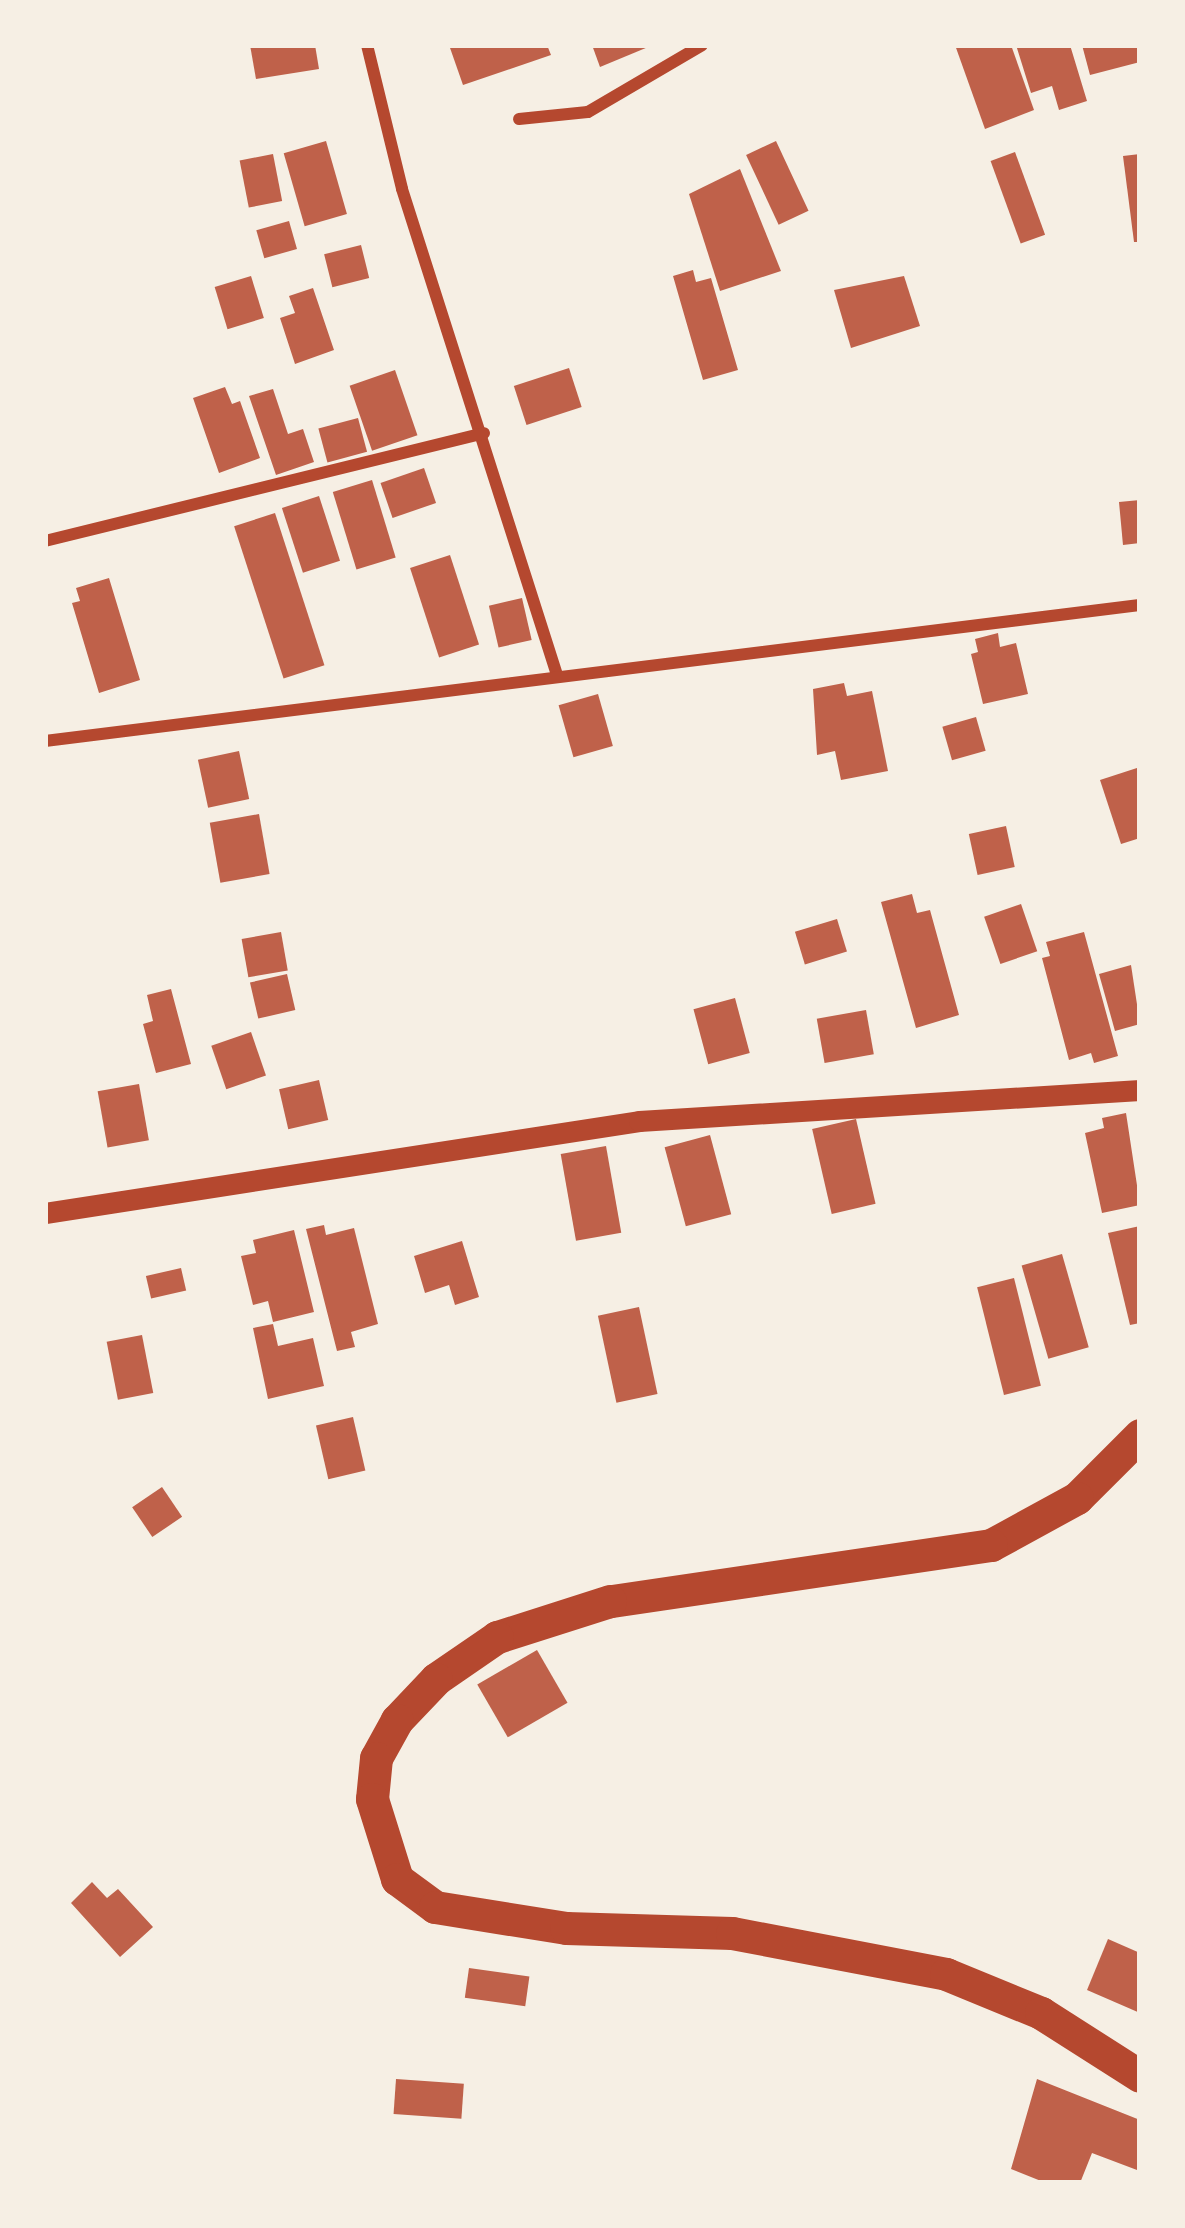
<!DOCTYPE html>
<html>
<head>
<meta charset="utf-8">
<style>
  body { margin:0 }
  #map { position:relative; width:1185px; height:2228px; overflow:hidden; background:#f6efe4; font-family:Lora,serif }
  div>[style] { position:absolute }
  .building>* { inset:0; background:#bf614a; transform-origin:0 0 }
  .minor>* { height:12px; margin:-6px; padding:0 6px; transform-origin:6px; border-radius:6px; background:#b5482f }
  .tertiary>* { height:21px; margin:-10.5px; padding:0 10.5px; transform-origin:10.5px; border-radius:10.5px; background:#b5482f }
  .trunk>* { height:33px; margin:-16.5px; padding:0 16.5px; transform-origin:16.5px; border-radius:16.5px; background:#b5482f }
  span { translate:-50% -50%; white-space:nowrap; text-align:center; line-height:1.15; -webkit-text-stroke:9px #f6efe4; paint-order:stroke }
  .frame { position:absolute; inset:0; border:48px solid #f6efe4; pointer-events:none }
</style>
</head>
<body>
<div id="map">
  <div class="building">
    <i style="clip-path:polygon(250px 45px,315px 45px,319px 69px,256px 79px)"></i>
    <i style="clip-path:polygon(449px 45px,547px 45px,551px 55px,463px 85px)"></i>
    <i style="clip-path:polygon(592px 45px,653px 45px,600px 67px)"></i>
    <i style="clip-path:polygon(955px 45px,1011px 45px,1034px 110px,985px 129px)"></i>
    <i style="clip-path:polygon(1016px 45px,1070px 45px,1087px 101px,1059px 110px,1052px 86px,1031px 93px)"></i>
    <i style="clip-path:polygon(1082px 45px,1140px 45px,1140px 62px,1090px 75px)"></i>
    <i style="left:326px;top:141px;width:76px;height:44px;rotate:74deg"></i>
    <i style="left:776px;top:141px;width:77px;height:33px;rotate:65deg"></i>
    <i style="left:1015px;top:152px;width:88px;height:26px;rotate:70deg"></i>
    <i style="left:273px;top:154px;width:48px;height:34px;rotate:79deg"></i>
    <i style="clip-path:polygon(1140px 154px,1140px 242px,1134px 242px,1123px 156px)"></i>
    <i style="clip-path:polygon(740px 169px,781px 271px,720px 291px,689px 194px)"></i>
    <i style="left:289px;top:221px;width:29px;height:34px;rotate:74deg"></i>
    <i style="left:361px;top:245px;width:34px;height:38px;rotate:76deg"></i>
    <i style="clip-path:polygon(693px 270px,696px 282px,711px 278px,738px 370px,703px 380px,673px 276px)"></i>
    <i style="left:251px;top:276px;width:44px;height:38px;rotate:73deg"></i>
    <i style="clip-path:polygon(904px 276px,920px 326px,851px 348px,834px 290px)"></i>
    <i style="clip-path:polygon(313px 288px,334px 350px,295px 364px,280px 318px,295px 313px,289px 296px)"></i>
    <i style="left:569px;top:368px;width:41px;height:58px;rotate:72deg"></i>
    <i style="left:395px;top:370px;width:69px;height:48px;rotate:71deg"></i>
    <i style="clip-path:polygon(225px 387px,232px 404px,240px 401px,260px 458px,219px 473px,193px 398px)"></i>
    <i style="clip-path:polygon(273px 389px,288px 434px,303px 429px,314px 462px,276px 475px,249px 396px)"></i>
    <i style="left:358px;top:418px;width:35px;height:41px;rotate:75deg"></i>
    <i style="left:424px;top:468px;width:37px;height:46px;rotate:71deg"></i>
    <i style="left:372px;top:480px;width:81px;height:41px;rotate:73deg"></i>
    <i style="left:319px;top:496px;width:68px;height:39px;rotate:72deg"></i>
    <i style="clip-path:polygon(1140px 500px,1140px 543px,1123px 545px,1119px 502px)"></i>
    <i style="left:275px;top:513px;width:160px;height:43px;rotate:72deg"></i>
    <i style="left:450px;top:555px;width:94px;height:42px;rotate:72deg"></i>
    <i style="clip-path:polygon(109px 578px,140px 680px,99px 693px,72px 603px,80px 601px,76px 588px)"></i>
    <i style="left:522px;top:598px;width:43px;height:34px;rotate:77deg"></i>
    <i style="clip-path:polygon(998px 633px,1000px 647px,1016px 643px,1028px 694px,983px 704px,971px 654px,978px 652px,975px 639px)"></i>
    <i style="clip-path:polygon(844px 683px,847px 696px,872px 691px,888px 771px,841px 780px,835px 751px,817px 755px,813px 689px)"></i>
    <i style="left:598px;top:694px;width:54px;height:41px;rotate:74deg"></i>
    <i style="left:976px;top:717px;width:35px;height:35px;rotate:74deg"></i>
    <i style="left:239px;top:751px;width:49px;height:42px;rotate:78deg"></i>
    <i style="clip-path:polygon(1140px 767px,1140px 838px,1121px 844px,1100px 780px)"></i>
    <i style="left:259px;top:814px;width:61px;height:50px;rotate:80deg"></i>
    <i style="left:1006px;top:826px;width:42px;height:38px;rotate:78deg"></i>
    <i style="clip-path:polygon(912px 894px,917px 913px,930px 910px,959px 1015px,916px 1028px,881px 902px)"></i>
    <i style="left:1021px;top:904px;width:50px;height:39px;rotate:71deg"></i>
    <i style="left:837px;top:919px;width:34px;height:44px;rotate:73deg"></i>
    <i style="left:281px;top:932px;width:39px;height:40px;rotate:80deg"></i>
    <i style="clip-path:polygon(1084px 932px,1118px 1056px,1094px 1063px,1091px 1053px,1069px 1060px,1042px 958px,1050px 956px,1046px 942px)"></i>
    <i style="clip-path:polygon(1131px 965px,1140px 1024px,1115px 1031px,1099px 974px)"></i>
    <i style="left:287px;top:974px;width:37px;height:38px;rotate:77deg"></i>
    <i style="clip-path:polygon(171px 989px,191px 1064px,156px 1073px,143px 1024px,153px 1021px,147px 995px)"></i>
    <i style="left:735px;top:998px;width:57px;height:43px;rotate:75deg"></i>
    <i style="left:866px;top:1010px;width:45px;height:50px;rotate:80deg"></i>
    <i style="left:251px;top:1032px;width:46px;height:42px;rotate:71deg"></i>
    <i style="left:319px;top:1080px;width:41px;height:41px;rotate:77deg"></i>
    <i style="left:139px;top:1084px;width:57px;height:42px;rotate:80deg"></i>
    <i style="clip-path:polygon(1126px 1113px,1140px 1205px,1102px 1213px,1085px 1133px,1104px 1128px,1102px 1118px)"></i>
    <i style="left:856px;top:1119px;width:87px;height:45px;rotate:77deg"></i>
    <i style="left:710px;top:1135px;width:82px;height:47px;rotate:75deg"></i>
    <i style="left:606px;top:1146px;width:88px;height:46px;rotate:80deg"></i>
    <i style="clip-path:polygon(324px 1225px,326px 1235px,354px 1228px,378px 1324px,351px 1332px,355px 1347px,337px 1351px,306px 1229px)"></i>
    <i style="clip-path:polygon(1140px 1226px,1140px 1323px,1130px 1325px,1108px 1233px)"></i>
    <i style="clip-path:polygon(294px 1230px,314px 1312px,273px 1322px,268px 1301px,253px 1305px,241px 1256px,256px 1253px,253px 1240px)"></i>
    <i style="clip-path:polygon(462px 1241px,479px 1297px,455px 1305px,449px 1285px,425px 1293px,414px 1256px)"></i>
    <i style="left:1062px;top:1254px;width:97px;height:42px;rotate:74deg"></i>
    <i style="left:181px;top:1268px;width:23px;height:36px;rotate:77deg"></i>
    <i style="left:1014px;top:1278px;width:111px;height:38px;rotate:76deg"></i>
    <i style="left:639px;top:1307px;width:89px;height:42px;rotate:78deg"></i>
    <i style="clip-path:polygon(273px 1324px,278px 1346px,313px 1338px,324px 1386px,268px 1399px,253px 1328px)"></i>
    <i style="left:142px;top:1335px;width:59px;height:36px;rotate:79deg"></i>
    <i style="left:353px;top:1417px;width:55px;height:38px;rotate:77deg"></i>
    <i style="left:162px;top:1487px;width:36px;height:36px;rotate:56deg"></i>
    <i style="left:537px;top:1650px;width:61px;height:69px;rotate:60deg"></i>
    <i style="clip-path:polygon(92px 1882px,107px 1898px,118px 1889px,153px 1927px,120px 1957px,71px 1903px)"></i>
    <i style="clip-path:polygon(1108px 1939px,1140px 1953px,1140px 2013px,1087px 1990px)"></i>
    <i style="left:469px;top:1968px;width:61px;height:30px;rotate:8deg"></i>
    <i style="left:396px;top:2079px;width:68px;height:35px;rotate:4deg"></i>
    <i style="clip-path:polygon(1037px 2079px,1140px 2120px,1137px 2170px,1092px 2153px,1080px 2183px,1046px 2183px,1011px 2169px)"></i>
  </div>
  <div class="minor">
    <i style="left:367px;top:45px;width:148px;rotate:76.3deg"></i>
    <i style="left:402px;top:189px;width:510px;rotate:72.31deg"></i>
    <i style="left:519px;top:119px;width:69px;rotate:-5.8deg"></i>
    <i style="left:588px;top:112px;width:132px;rotate:-30.4deg"></i>
    <i style="left:45px;top:541px;width:452px;rotate:-13.8deg"></i>
    <i style="left:45px;top:741px;width:1103px;rotate:-7.08deg"></i>
  </div>
  <div class="tertiary">
    <i style="left:45px;top:1213px;width:601px;rotate:-8.8deg"></i>
    <i style="left:639px;top:1121px;width:502px;rotate:-3.54deg"></i>
  </div>
  <div class="trunk">
    <i style="left:1140px;top:1435px;width:89px;rotate:135deg"></i>
    <i style="left:1077px;top:1498px;width:98px;rotate:151.3deg"></i>
    <i style="left:991px;top:1545px;width:385px;rotate:171.6deg"></i>
    <i style="left:610px;top:1601px;width:119px;rotate:162.3deg"></i>
    <i style="left:497px;top:1637px;width:74px;rotate:145.5deg"></i>
    <i style="left:436px;top:1679px;width:57px;rotate:133.6deg"></i>
    <i style="left:397px;top:1720px;width:43px;rotate:118.9deg"></i>
    <i style="left:376px;top:1758px;width:41px;rotate:95.6deg"></i>
    <i style="left:372px;top:1799px;width:84px;rotate:72.6deg"></i>
    <i style="left:397px;top:1879px;width:47px;rotate:36.4deg"></i>
    <i style="left:435px;top:1907px;width:133px;rotate:9.1deg"></i>
    <i style="left:566px;top:1928px;width:166px;rotate:1.7deg"></i>
    <i style="left:732px;top:1933px;width:218px;rotate:10.8deg"></i>
    <i style="left:946px;top:1974px;width:103px;rotate:22.3deg"></i>
    <i style="left:1041px;top:2013px;width:117px;rotate:32.5deg"></i>
  </div>
  <div class="frame"></div>
</div>
</body>
</html>
